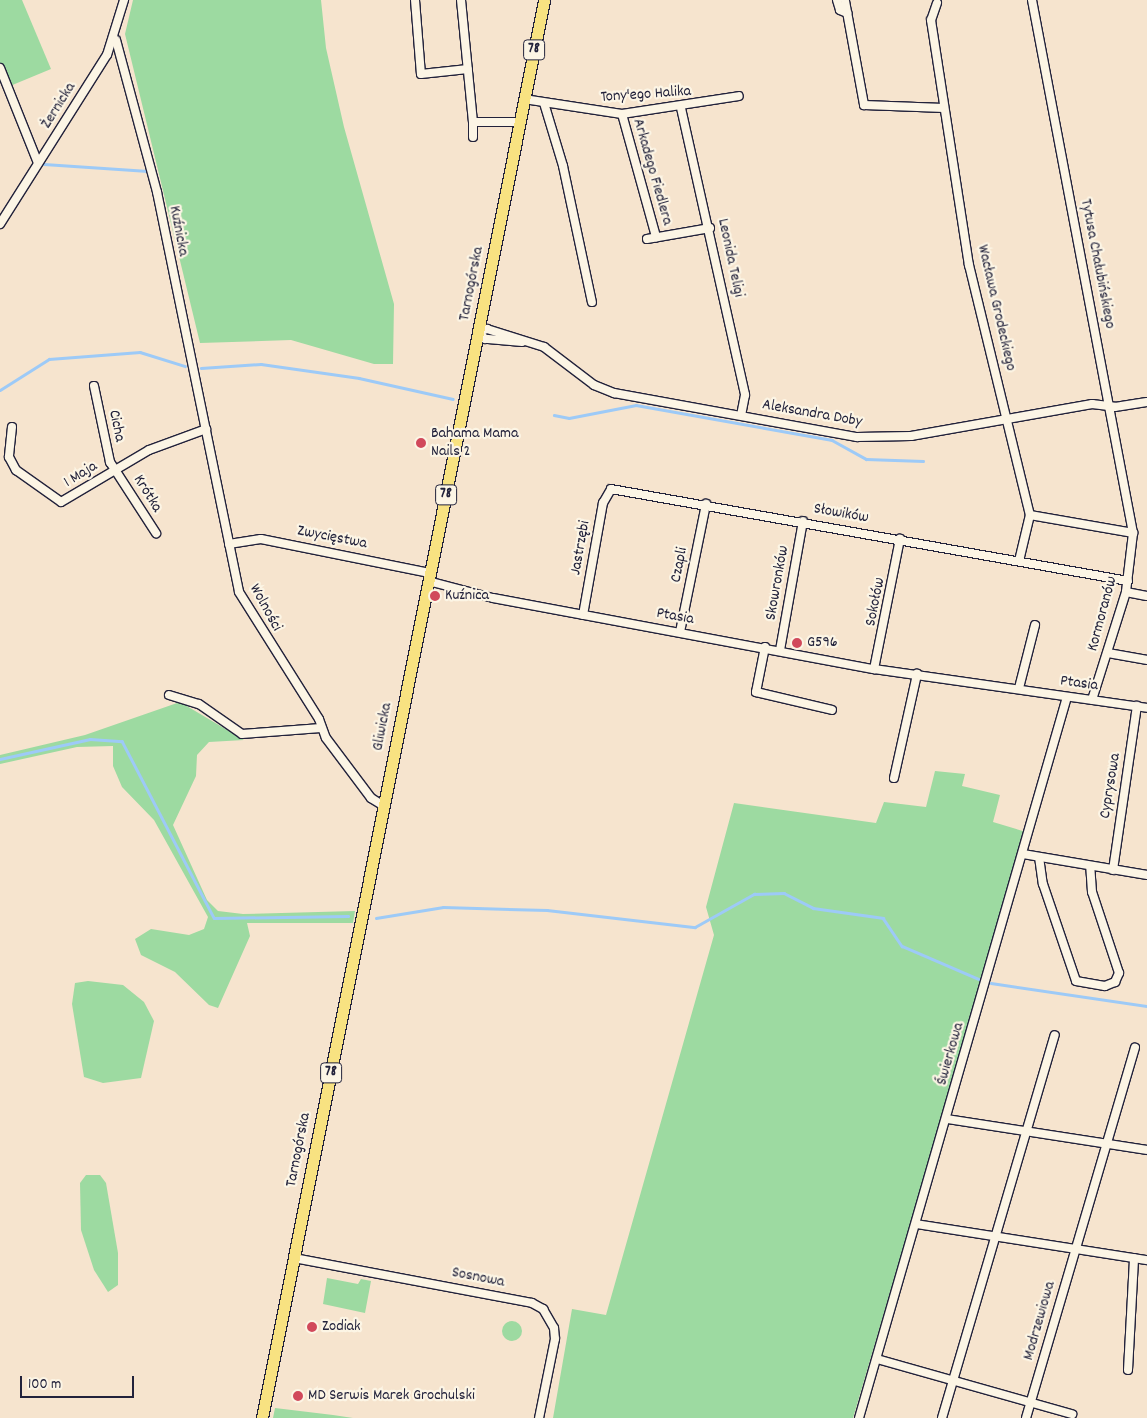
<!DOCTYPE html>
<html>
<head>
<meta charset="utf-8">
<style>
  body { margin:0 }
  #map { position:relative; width:1147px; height:1418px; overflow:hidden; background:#f6e4ce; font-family:Dekko,sans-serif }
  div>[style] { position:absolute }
  .green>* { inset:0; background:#9ddaa1 }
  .round { border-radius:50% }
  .stream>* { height:2.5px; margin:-1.25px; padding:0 1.25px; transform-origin:1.25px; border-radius:1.25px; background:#9dcaf7 }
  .roads { filter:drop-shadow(1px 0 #22223b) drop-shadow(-1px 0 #22223b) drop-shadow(0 1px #22223b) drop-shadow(0 -1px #22223b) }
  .street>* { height:8px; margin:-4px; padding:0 4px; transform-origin:4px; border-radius:4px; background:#fcf5e5 }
  .primary>* { height:11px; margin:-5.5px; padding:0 5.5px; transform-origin:5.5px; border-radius:5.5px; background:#f8e281 }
  .dots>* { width:14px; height:14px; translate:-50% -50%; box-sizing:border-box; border:2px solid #fcf5e5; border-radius:50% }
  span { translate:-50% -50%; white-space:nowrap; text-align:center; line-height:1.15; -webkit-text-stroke:4.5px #fcf5e5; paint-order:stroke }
  .shield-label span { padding:1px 4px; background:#fcf5e5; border:1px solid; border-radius:4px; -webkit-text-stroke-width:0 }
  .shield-label { font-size:15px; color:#22223b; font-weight:700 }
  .street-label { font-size:16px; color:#22223b }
  .poi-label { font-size:16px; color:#22223b }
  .left { translate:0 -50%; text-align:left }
  .scale { position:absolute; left:20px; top:1376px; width:114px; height:22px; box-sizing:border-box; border:2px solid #22223b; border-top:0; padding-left:6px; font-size:15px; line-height:18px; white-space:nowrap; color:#22223b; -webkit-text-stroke:4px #fcf5e5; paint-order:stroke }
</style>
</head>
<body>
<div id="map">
  <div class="green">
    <i style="clip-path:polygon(0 0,22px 0,51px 69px,10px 86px,0 63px)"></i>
    <i style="clip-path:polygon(133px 0,321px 0,326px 48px,344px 127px,394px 304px,393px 364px,374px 364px,291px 340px,200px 343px,125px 34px)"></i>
    <i style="clip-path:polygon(180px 702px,244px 740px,209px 742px,197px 755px,196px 776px,173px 825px,207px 900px,218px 911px,243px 914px,355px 911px,353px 923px,247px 923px,250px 936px,218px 1008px,209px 1005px,175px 972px,141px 955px,135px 939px,151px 929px,189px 935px,204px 929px,208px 917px,154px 820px,122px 787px,113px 766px,113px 746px,77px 747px,0 764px,0 755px,85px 735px)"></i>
    <i style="clip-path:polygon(935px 771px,965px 774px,962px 786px,1000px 795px,993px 822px,1026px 832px,853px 1418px,553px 1418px,572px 1309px,606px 1315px,714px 935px,706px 907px,734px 803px,876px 823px,884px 802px,926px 807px)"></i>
    <i style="clip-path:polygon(88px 981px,123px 985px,144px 1002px,154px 1021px,141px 1078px,103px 1083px,84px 1077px,72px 1004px,75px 983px)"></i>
    <i style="clip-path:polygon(86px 1175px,100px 1175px,106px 1183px,118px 1253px,118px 1285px,108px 1292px,94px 1270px,81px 1230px,80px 1183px)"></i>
    <i style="clip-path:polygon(327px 1278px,358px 1284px,361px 1279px,371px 1281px,365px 1313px,323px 1304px)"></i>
    <i class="round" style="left:502px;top:1321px;width:20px;height:20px"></i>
    <i style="clip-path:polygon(275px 1408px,333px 1415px,353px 1418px,273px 1418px)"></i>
  </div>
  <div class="stream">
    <i style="left:44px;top:164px;width:104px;rotate:3.9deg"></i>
    <i style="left:201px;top:368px;width:60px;rotate:-3.8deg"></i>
    <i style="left:261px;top:364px;width:99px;rotate:8.1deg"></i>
    <i style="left:359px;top:378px;width:96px;rotate:12.6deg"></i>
    <i style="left:0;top:390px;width:58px;rotate:-32.3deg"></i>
    <i style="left:49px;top:359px;width:91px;rotate:-4.4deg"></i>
    <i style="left:140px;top:352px;width:47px;rotate:17.3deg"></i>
    <i style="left:554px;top:415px;width:15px;rotate:11deg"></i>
    <i style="left:569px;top:418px;width:68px;rotate:-11deg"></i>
    <i style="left:636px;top:405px;width:199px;rotate:10.1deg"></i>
    <i style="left:832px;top:440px;width:39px;rotate:29deg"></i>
    <i style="left:866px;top:459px;width:57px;rotate:2deg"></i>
    <i style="left:0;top:759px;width:92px;rotate:-12.5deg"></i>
    <i style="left:90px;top:739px;width:32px;rotate:4deg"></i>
    <i style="left:122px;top:741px;width:199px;rotate:62.5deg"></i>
    <i style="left:214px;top:918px;width:134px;rotate:-0.9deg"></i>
    <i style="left:376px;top:918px;width:68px;rotate:-9.3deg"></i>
    <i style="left:443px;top:907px;width:104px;rotate:1.7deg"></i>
    <i style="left:547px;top:910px;width:149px;rotate:6.6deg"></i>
    <i style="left:695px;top:927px;width:68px;rotate:-29.2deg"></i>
    <i style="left:754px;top:894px;width:30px;rotate:-2deg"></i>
    <i style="left:784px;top:893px;width:33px;rotate:27deg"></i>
    <i style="left:813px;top:908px;width:71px;rotate:8.1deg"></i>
    <i style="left:883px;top:918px;width:34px;rotate:56deg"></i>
    <i style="left:902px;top:946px;width:86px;rotate:23.3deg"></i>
    <i style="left:991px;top:983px;width:158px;rotate:8.4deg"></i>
  </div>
  <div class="roads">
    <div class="street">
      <i style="left:415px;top:0;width:74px;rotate:85.4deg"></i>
      <i style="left:421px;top:74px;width:47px;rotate:-6.1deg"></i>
      <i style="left:461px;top:0;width:123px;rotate:84.4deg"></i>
      <i style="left:473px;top:122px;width:47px"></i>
      <i style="left:837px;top:0;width:10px;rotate:73deg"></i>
      <i style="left:840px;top:10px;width:8px;rotate:23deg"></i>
      <i style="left:1032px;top:0;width:542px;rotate:79.27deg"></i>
      <i style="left:1133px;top:533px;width:59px;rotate:96.8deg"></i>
      <i style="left:1126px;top:592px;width:113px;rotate:107.5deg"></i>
      <i style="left:845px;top:1px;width:106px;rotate:79.6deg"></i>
      <i style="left:864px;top:105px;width:80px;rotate:2.1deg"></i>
      <i style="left:937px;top:3px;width:18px;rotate:109deg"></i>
      <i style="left:931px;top:20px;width:248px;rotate:81.2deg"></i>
      <i style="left:969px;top:265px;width:257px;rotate:76.3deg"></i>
      <i style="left:116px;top:40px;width:157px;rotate:74.9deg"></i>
      <i style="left:157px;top:192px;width:408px;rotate:78.4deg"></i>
      <i style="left:239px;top:592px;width:150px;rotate:57.8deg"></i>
      <i style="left:319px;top:719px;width:20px;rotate:70deg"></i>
      <i style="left:326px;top:738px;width:75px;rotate:53.1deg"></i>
      <i style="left:371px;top:798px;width:15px;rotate:32deg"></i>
      <i style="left:0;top:68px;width:102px;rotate:68.2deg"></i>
      <i style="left:524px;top:99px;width:99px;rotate:8.7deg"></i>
      <i style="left:622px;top:114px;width:118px;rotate:-8.7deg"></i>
      <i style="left:544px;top:103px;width:66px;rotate:73.2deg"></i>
      <i style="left:563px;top:166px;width:139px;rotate:78deg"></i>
      <i style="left:681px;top:108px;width:294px;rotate:77.4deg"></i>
      <i style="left:745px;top:395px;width:20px;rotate:101deg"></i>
      <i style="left:622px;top:114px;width:128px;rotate:74.5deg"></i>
      <i style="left:473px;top:122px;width:15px;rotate:90deg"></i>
      <i style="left:0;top:224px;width:200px;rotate:-57.7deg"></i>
      <i style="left:107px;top:55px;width:58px;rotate:-72.8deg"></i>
      <i style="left:647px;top:239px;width:64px;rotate:-9.9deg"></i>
      <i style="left:522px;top:342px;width:37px;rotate:-175deg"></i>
      <i style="left:485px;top:339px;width:9px;rotate:-131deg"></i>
      <i style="left:479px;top:332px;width:9px;rotate:-21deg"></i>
      <i style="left:487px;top:329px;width:60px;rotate:17.5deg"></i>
      <i style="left:544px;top:347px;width:63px;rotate:37.2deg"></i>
      <i style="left:594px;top:385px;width:22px;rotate:22deg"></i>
      <i style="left:614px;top:393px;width:247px;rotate:10.3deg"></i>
      <i style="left:857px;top:437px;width:54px;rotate:-1.1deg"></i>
      <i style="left:911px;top:436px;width:184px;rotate:-10deg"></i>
      <i style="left:1092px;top:404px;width:23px;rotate:7deg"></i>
      <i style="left:1115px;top:407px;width:32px;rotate:-9deg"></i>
      <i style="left:94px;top:386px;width:78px;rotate:78.1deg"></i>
      <i style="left:110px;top:462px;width:85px;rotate:57.1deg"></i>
      <i style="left:12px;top:427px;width:30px;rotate:96deg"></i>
      <i style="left:9px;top:457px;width:15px;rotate:62deg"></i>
      <i style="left:16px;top:470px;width:55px;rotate:35.4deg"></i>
      <i style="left:61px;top:502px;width:102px;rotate:-30.6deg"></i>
      <i style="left:149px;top:450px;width:61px;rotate:-20.2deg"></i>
      <i style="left:1030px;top:515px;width:105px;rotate:9.9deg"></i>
      <i style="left:229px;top:544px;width:32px;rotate:-9deg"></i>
      <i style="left:261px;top:539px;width:172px;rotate:11.4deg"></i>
      <i style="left:1019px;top:561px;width:47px;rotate:-76.6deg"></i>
      <i style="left:428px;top:581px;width:67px;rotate:14.7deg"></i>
      <i style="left:493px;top:598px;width:388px;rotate:10.6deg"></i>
      <i style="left:874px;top:669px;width:276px;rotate:8.1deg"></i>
      <i style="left:1126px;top:592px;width:21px;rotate:11deg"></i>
      <i style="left:583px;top:615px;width:114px;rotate:-79.9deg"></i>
      <i style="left:603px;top:503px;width:16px;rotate:-60deg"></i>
      <i style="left:611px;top:489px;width:525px;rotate:10.09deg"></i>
      <i style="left:680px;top:632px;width:131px;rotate:-78.5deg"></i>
      <i style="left:765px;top:647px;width:46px;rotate:101.3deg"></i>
      <i style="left:756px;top:692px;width:78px;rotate:13.3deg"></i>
      <i style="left:780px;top:650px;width:131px;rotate:-79.9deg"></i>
      <i style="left:1108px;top:653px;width:40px;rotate:10deg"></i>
      <i style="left:874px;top:669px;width:133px;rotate:-78.7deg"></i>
      <i style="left:1019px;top:688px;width:65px;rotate:-75.7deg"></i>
      <i style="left:169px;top:695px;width:31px;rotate:17deg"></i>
      <i style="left:199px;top:704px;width:52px;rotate:34.9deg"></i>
      <i style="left:242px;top:734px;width:79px;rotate:-4.3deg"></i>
      <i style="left:894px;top:778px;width:107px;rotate:-77.5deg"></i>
      <i style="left:1023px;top:854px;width:126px;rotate:9.6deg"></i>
      <i style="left:1039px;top:857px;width:27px;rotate:82deg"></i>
      <i style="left:1043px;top:884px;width:102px;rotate:71.2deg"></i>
      <i style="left:1076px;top:981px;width:29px;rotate:10deg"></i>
      <i style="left:1105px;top:986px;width:11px;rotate:-22deg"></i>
      <i style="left:1115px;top:982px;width:10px;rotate:-66deg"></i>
      <i style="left:1119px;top:973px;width:85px;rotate:-108.4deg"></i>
      <i style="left:1092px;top:892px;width:26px;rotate:-94deg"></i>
      <i style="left:1113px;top:870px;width:166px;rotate:-81.7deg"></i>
      <i style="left:947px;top:1119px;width:202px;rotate:8.8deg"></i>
      <i style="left:916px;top:1224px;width:234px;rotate:8.9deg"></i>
      <i style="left:294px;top:1258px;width:242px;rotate:10.7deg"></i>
      <i style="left:532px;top:1303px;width:13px;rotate:29deg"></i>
      <i style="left:543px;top:1309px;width:22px;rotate:60deg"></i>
      <i style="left:554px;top:1328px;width:11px;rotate:85deg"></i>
      <i style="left:555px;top:1339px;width:81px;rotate:101.4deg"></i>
      <i style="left:877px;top:1359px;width:203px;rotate:15.8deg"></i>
      <i style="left:1128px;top:1370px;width:112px;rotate:-86.9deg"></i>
      <i style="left:859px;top:1418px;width:750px;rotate:-73.91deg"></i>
      <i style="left:942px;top:1418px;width:399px;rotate:-73.6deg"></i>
      <i style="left:1026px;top:1418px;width:386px;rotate:-73.6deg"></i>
    </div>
    <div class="primary">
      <i style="left:262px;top:1418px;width:1446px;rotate:-78.75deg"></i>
    </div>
  </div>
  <div class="dots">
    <i style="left:421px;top:443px;background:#d1495b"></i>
    <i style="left:435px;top:596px;background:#d1495b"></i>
    <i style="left:797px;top:643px;background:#d1495b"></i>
    <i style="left:312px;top:1327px;background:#d1495b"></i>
    <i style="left:298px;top:1396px;background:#d1495b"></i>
  </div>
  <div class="shield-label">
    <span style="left:534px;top:50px">78</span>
    <span style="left:446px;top:495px">78</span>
    <span style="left:331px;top:1073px">78</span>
  </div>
  <div class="street-label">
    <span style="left:646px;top:95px;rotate:-4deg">Tony'ego Halika</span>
    <span style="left:59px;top:106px;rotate:-58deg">Żernicka</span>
    <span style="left:652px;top:172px;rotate:74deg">Arkadego Fiedlera</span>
    <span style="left:178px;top:231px;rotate:79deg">Kuźnicka</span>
    <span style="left:730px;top:258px;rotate:78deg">Leonida Teligi</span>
    <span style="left:1097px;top:264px;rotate:79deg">Tytusa Chałubińskiego</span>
    <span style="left:472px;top:284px;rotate:-79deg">Tarnogórska</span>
    <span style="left:996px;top:308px;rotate:77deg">Wacława Grodeckiego</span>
    <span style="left:812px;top:414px;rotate:10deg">Aleksandra Doby</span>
    <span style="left:116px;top:426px;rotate:78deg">Cicha</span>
    <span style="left:81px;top:475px;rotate:-32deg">1 Maja</span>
    <span style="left:147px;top:494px;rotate:58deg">Krótka</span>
    <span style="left:841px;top:514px;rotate:10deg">Słowików</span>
    <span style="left:332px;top:538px;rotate:11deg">Zwycięstwa</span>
    <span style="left:581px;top:548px;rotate:-80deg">Jastrzębi</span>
    <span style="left:680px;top:565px;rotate:-79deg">Czapli</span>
    <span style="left:778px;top:583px;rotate:-80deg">Skowronków</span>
    <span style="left:876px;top:602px;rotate:-79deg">Sokołów</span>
    <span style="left:265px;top:608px;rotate:61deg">Wolności</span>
    <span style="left:1103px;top:614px;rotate:-75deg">Kormoranów</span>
    <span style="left:675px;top:617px;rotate:10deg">Ptasia</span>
    <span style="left:1079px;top:684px;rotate:8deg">Ptasia</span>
    <span style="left:383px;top:727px;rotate:-79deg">Gliwicka</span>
    <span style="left:1111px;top:786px;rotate:-81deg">Cyprysowa</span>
    <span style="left:951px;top:1054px;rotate:-74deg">Świerkowa</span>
    <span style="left:299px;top:1150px;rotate:-79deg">Tarnogórska</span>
    <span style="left:478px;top:1278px;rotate:11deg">Sosnowa</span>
    <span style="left:1040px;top:1321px;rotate:-74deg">Modrzewiowa</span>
  </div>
  <div class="poi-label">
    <span class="left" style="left:431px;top:443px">Bahama Mama<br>Nails 2</span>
    <span class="left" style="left:445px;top:596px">Kuźnica</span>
    <span class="left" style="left:807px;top:643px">G596</span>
    <span class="left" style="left:322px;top:1327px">Zodiak</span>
    <span class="left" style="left:308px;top:1396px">MD Serwis Marek Grochulski</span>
  </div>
  <div class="scale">100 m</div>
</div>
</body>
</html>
